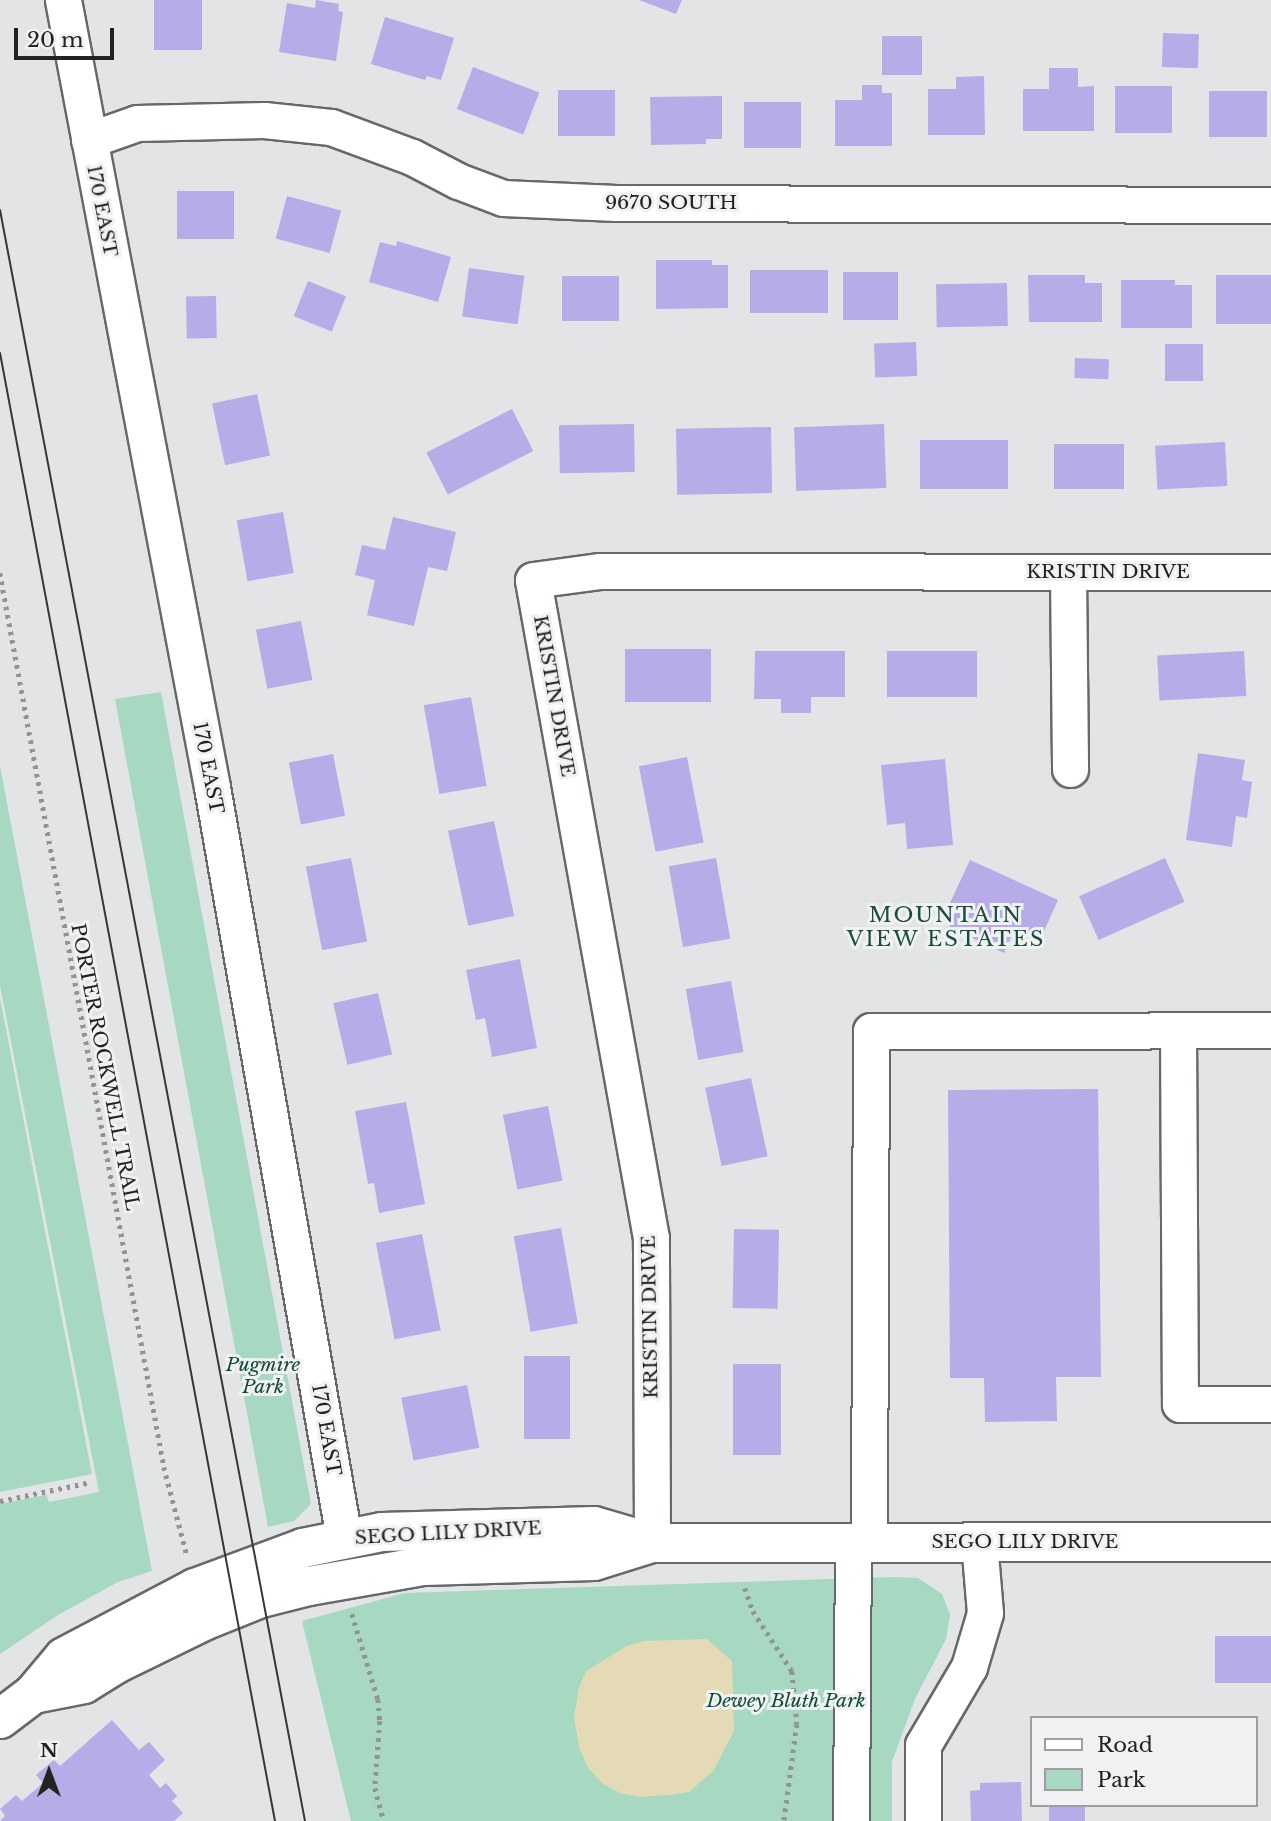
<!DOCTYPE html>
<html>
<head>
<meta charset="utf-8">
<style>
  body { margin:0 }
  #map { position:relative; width:1271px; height:1821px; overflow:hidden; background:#e3e4e6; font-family:"Libre Baskerville",serif }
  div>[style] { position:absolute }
  .green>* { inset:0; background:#a7d8c1 }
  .sand>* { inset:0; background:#e4dbb6 }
  .building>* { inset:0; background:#b6ace8; transform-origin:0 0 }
  .path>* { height:4.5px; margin-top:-2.25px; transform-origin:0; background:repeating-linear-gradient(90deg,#939395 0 3.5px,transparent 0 8.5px) }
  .roads { filter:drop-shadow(2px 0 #67686a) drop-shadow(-2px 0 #67686a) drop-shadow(0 2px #67686a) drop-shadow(0 -2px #67686a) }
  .minor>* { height:35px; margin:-17.5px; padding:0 17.5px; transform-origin:17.5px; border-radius:17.5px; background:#fff }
  .major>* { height:38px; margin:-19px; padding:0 19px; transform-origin:19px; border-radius:19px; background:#fff }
  .tram>* { height:2px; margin:-1px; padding:0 1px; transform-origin:1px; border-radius:1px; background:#373738 }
  span { translate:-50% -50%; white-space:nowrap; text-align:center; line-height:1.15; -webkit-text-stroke:6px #f0f1f3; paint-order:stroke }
  .street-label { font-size:19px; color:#222223 }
  .park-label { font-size:19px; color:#0f4a35; font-style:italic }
  .neighbourhood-label { font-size:21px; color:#1a4c3c; letter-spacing:2px }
  .legend { position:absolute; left:1030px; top:1716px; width:228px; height:91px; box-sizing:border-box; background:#f0f1f3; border:2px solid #9e9ea0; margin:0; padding:9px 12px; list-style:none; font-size:21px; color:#222223 }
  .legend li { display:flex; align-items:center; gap:14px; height:35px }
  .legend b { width:35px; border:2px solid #9e9ea0 }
  .north { position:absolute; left:14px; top:1737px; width:70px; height:70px; -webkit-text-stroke:5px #f0f1f3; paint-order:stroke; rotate:0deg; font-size:19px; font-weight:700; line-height:28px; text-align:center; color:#222223 }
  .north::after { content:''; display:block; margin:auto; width:24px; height:32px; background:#222223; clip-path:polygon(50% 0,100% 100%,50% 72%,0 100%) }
  .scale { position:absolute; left:14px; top:28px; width:100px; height:32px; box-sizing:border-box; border:4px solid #222223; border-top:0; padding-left:9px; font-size:21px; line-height:24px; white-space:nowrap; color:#222223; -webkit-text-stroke:5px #f0f1f3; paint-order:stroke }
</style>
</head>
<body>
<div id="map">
  <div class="green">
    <i style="clip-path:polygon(161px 692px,311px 1504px,294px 1521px,268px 1527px,115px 699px)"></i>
    <i style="clip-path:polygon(0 766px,152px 1571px,118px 1582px,58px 1615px,0 1654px,0 1504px,46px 1495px,49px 1502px,99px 1492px,0 986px)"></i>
    <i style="clip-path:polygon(0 998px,92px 1474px,0 1492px)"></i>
    <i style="clip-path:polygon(892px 1577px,918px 1578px,942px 1594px,950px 1615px,946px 1639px,915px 1699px,892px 1762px,892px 1821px,351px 1821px,302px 1621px,405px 1593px)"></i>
  </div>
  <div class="sand">
    <i style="clip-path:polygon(707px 1639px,732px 1661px,734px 1731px,713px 1771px,689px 1792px,669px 1795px,640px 1797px,620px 1793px,603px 1784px,588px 1768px,579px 1747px,574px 1717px,579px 1687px,586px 1671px,627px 1646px,644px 1641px)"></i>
  </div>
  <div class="building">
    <i style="left:154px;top:0;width:48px;height:50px"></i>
    <i style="clip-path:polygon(316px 0,339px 4px,338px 11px,343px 12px,336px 61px,279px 52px,287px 3px,315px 8px)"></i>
    <i style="clip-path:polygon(639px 0,682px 0,676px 14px)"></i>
    <i style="clip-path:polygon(385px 17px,454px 38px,441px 80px,427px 76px,425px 80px,371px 64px)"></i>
    <i style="left:1163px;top:33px;width:36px;height:34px;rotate:2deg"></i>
    <i style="left:882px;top:36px;width:40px;height:39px"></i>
    <i style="left:473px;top:67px;width:71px;height:45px;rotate:21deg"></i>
    <i style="clip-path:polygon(1049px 68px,1078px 68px,1078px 87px,1094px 86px,1094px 131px,1023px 131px,1023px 89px,1049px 89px)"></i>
    <i style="clip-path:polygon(984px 76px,985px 135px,928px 135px,928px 89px,956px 89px,956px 77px)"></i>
    <i style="clip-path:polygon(862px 85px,882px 85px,882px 93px,892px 93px,892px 146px,835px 146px,835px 100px,862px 100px)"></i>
    <i style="left:1115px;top:86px;width:57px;height:47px"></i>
    <i style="left:558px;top:90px;width:57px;height:46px"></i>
    <i style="left:1209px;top:91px;width:58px;height:46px"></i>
    <i style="clip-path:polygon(722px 96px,722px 139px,706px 139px,706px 144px,651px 145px,650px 97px)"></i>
    <i style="left:744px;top:102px;width:57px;height:46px"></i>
    <i style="left:234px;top:191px;width:48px;height:57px;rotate:90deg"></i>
    <i style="left:287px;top:196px;width:56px;height:44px;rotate:15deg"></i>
    <i style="clip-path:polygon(397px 241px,451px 257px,438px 302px,369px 282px,380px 242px,396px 246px)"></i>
    <i style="clip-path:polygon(656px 260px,712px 260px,712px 265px,728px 265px,728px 308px,656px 309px)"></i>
    <i style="left:469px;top:268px;width:56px;height:49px;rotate:8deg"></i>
    <i style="left:750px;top:270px;width:78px;height:43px"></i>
    <i style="left:843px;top:272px;width:55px;height:48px"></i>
    <i style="clip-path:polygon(1028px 275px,1085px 275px,1085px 283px,1102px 283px,1102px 322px,1029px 322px)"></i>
    <i style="left:1216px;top:275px;width:55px;height:49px"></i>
    <i style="left:562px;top:276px;width:57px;height:45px"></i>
    <i style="clip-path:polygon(1121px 280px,1175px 280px,1175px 285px,1192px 285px,1192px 328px,1121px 328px)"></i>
    <i style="left:308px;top:281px;width:41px;height:38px;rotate:22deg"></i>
    <i style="left:1007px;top:283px;width:43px;height:71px;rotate:89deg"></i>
    <i style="left:216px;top:296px;width:42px;height:30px;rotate:89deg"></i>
    <i style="left:916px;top:342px;width:34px;height:42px;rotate:88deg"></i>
    <i style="left:1165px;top:344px;width:38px;height:37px"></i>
    <i style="left:1075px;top:358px;width:34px;height:20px;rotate:2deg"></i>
    <i style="left:257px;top:394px;width:63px;height:46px;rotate:78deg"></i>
    <i style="left:512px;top:409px;width:47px;height:96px;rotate:63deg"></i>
    <i style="left:634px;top:424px;width:48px;height:75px;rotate:89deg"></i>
    <i style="left:884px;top:424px;width:64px;height:90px;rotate:88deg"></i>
    <i style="left:771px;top:427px;width:66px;height:95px;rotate:89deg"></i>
    <i style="left:920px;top:440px;width:88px;height:49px"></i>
    <i style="left:1225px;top:442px;width:44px;height:70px;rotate:87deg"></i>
    <i style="left:1054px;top:444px;width:70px;height:45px"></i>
    <i style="left:283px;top:512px;width:62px;height:47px;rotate:80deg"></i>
    <i style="clip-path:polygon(393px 517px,456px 532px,447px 571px,428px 567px,414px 626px,367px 615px,375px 580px,355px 575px,362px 545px,385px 550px)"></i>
    <i style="left:301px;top:621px;width:60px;height:46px;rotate:79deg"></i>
    <i style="left:625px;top:649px;width:86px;height:53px"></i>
    <i style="clip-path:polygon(755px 651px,845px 651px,845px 697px,811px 697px,811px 713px,781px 713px,781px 699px,754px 699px)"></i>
    <i style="left:977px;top:651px;width:46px;height:90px;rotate:90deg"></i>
    <i style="left:1244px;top:651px;width:45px;height:87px;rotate:87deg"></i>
    <i style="left:471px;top:697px;width:90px;height:48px;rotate:80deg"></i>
    <i style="clip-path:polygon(1198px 753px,1245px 760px,1242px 780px,1252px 782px,1247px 818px,1236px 816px,1232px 847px,1186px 840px)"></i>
    <i style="left:333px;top:754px;width:63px;height:45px;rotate:79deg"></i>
    <i style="left:687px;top:757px;width:87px;height:49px;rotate:79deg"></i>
    <i style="clip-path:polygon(945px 759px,953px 845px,907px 849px,905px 823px,887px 825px,881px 765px)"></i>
    <i style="left:494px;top:821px;width:97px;height:47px;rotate:78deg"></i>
    <i style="left:351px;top:858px;width:85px;height:46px;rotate:79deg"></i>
    <i style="left:716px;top:858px;width:82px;height:48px;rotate:80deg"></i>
    <i style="left:1165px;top:858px;width:48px;height:94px;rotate:66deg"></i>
    <i style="clip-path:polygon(970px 860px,1058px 900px,1040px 940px,1015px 928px,1004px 953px,949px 927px,957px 908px,949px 905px)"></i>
    <i style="clip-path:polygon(520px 959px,537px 1048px,492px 1057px,485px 1018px,476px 1020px,466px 970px)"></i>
    <i style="left:731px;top:981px;width:72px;height:46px;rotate:80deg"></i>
    <i style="left:378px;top:993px;width:63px;height:46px;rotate:77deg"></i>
    <i style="left:751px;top:1078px;width:80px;height:47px;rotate:78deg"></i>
    <i style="clip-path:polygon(1098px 1089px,1101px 1377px,1056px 1377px,1057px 1421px,985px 1422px,984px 1378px,950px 1378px,948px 1090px)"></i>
    <i style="clip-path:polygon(406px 1102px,425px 1204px,379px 1213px,374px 1183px,368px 1184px,355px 1111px)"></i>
    <i style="left:548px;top:1106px;width:76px;height:46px;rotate:79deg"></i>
    <i style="left:561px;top:1228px;width:97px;height:48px;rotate:80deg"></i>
    <i style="left:734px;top:1229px;width:45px;height:79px;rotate:1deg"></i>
    <i style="left:422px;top:1234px;width:98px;height:47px;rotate:79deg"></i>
    <i style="left:524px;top:1356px;width:46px;height:83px"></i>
    <i style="left:733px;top:1364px;width:48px;height:91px"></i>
    <i style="left:467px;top:1385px;width:64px;height:67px;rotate:79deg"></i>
    <i style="left:1215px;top:1636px;width:56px;height:47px"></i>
    <i style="clip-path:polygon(112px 1720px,139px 1750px,149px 1742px,165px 1760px,149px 1775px,160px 1788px,166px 1783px,177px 1796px,172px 1801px,183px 1813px,174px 1821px,0 1821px,5px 1816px,0 1809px,16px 1795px,22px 1801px,43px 1783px,36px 1775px,54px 1760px,60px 1766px)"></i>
    <i style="clip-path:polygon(1021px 1782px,1022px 1821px,971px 1821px,970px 1791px,980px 1790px,980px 1783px)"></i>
    <i style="left:1049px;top:1805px;width:36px;height:16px"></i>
  </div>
  <div class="path">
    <i style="left:0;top:573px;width:909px;rotate:79.6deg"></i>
    <i style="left:164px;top:1467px;width:91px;rotate:75.4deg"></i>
    <i style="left:0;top:1501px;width:93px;rotate:-11.8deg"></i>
    <i style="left:745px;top:1588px;width:24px;rotate:71deg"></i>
    <i style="left:753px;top:1611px;width:72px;rotate:57deg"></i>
    <i style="left:792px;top:1671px;width:53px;rotate:84.6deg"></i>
    <i style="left:797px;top:1724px;width:98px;rotate:97.6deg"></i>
    <i style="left:352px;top:1614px;width:89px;rotate:73deg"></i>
    <i style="left:378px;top:1699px;width:22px;rotate:85deg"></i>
    <i style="left:380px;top:1721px;width:67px;rotate:94.3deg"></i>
    <i style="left:375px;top:1788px;width:34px;rotate:75deg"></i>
  </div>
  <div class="roads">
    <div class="minor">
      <i style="left:63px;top:0;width:801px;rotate:79.28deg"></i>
      <i style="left:212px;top:787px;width:763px;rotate:80.03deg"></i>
      <i style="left:89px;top:140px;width:51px;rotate:-19.5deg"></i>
      <i style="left:137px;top:123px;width:127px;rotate:-1.4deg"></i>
      <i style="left:264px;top:120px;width:67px;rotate:6deg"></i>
      <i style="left:331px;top:127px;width:86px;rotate:20.3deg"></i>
      <i style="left:412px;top:157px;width:52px;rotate:27.6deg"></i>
      <i style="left:458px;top:181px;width:48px;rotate:20.7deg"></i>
      <i style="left:503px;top:198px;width:113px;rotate:2.5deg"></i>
      <i style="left:616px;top:203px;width:655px;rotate:0.17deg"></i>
      <i style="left:1068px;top:573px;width:196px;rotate:89.4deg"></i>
      <i style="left:1178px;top:1030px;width:374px;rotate:89.7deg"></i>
      <i style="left:1180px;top:1404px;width:91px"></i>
      <i style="left:652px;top:1543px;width:305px;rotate:-90.2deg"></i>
      <i style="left:651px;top:1238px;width:668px;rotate:-100.17deg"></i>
      <i style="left:533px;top:580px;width:68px;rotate:-7.7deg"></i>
      <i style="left:600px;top:571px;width:671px;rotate:0.09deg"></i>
      <i style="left:869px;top:1543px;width:512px;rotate:-89.78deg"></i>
      <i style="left:871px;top:1031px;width:400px;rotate:-0.1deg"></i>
      <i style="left:851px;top:1821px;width:278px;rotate:-89.6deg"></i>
      <i style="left:923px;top:1821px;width:76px;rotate:-90deg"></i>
      <i style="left:923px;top:1745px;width:91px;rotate:-59.5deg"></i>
      <i style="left:969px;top:1667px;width:56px;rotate:-73.5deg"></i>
      <i style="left:985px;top:1613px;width:71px;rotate:-94.8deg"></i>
    </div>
    <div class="major">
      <i style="left:33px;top:1694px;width:52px;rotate:-11.1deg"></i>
      <i style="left:84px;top:1684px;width:38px;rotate:-32deg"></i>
      <i style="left:116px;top:1664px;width:98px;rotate:-26deg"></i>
      <i style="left:204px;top:1621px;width:61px;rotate:-22deg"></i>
      <i style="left:261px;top:1598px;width:49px;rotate:-14deg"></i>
      <i style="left:309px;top:1586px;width:117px;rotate:-9.9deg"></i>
      <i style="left:424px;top:1566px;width:170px;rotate:-1.7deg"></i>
      <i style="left:594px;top:1561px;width:61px;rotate:-17.2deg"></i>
      <i style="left:0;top:1719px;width:41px;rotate:-37.1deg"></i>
      <i style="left:33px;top:1694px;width:48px;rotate:-50deg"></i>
      <i style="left:64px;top:1657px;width:148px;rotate:-27.8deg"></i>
      <i style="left:195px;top:1588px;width:115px;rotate:-20.3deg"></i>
      <i style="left:303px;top:1548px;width:81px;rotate:-11.4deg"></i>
      <i style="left:382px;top:1532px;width:212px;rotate:-1.6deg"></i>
      <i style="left:594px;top:1526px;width:60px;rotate:16.3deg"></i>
      <i style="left:652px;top:1543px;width:619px;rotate:-0.09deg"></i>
    </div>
  </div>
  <div class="tram">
    <i style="left:0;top:210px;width:1640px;rotate:79.28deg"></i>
    <i style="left:0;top:353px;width:1494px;rotate:79.39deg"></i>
  </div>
  <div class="street-label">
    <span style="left:671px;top:203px">9670 SOUTH</span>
    <span style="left:102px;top:211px;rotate:79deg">170 EAST</span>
    <span style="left:1108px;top:572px">KRISTIN DRIVE</span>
    <span style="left:554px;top:696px;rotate:80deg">KRISTIN DRIVE</span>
    <span style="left:208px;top:768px;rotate:79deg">170 EAST</span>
    <span style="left:105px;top:1067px;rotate:79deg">PORTER ROCKWELL TRAIL</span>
    <span style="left:650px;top:1317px;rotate:-91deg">KRISTIN DRIVE</span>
    <span style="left:326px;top:1430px;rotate:80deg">170 EAST</span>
    <span style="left:448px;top:1533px;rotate:-3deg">SEGO LILY DRIVE</span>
    <span style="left:1025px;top:1542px">SEGO LILY DRIVE</span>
  </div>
  <div class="park-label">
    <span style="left:263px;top:1376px">Pugmire<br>Park</span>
    <span style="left:786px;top:1701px">Dewey Bluth Park</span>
  </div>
  <div class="neighbourhood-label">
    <span style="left:946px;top:927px">MOUNTAIN<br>VIEW ESTATES</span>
  </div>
  <ul class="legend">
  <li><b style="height:9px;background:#fff"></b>Road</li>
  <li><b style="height:19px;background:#a7d8c1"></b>Park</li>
  </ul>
  <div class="north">N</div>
  <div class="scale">20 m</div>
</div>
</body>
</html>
